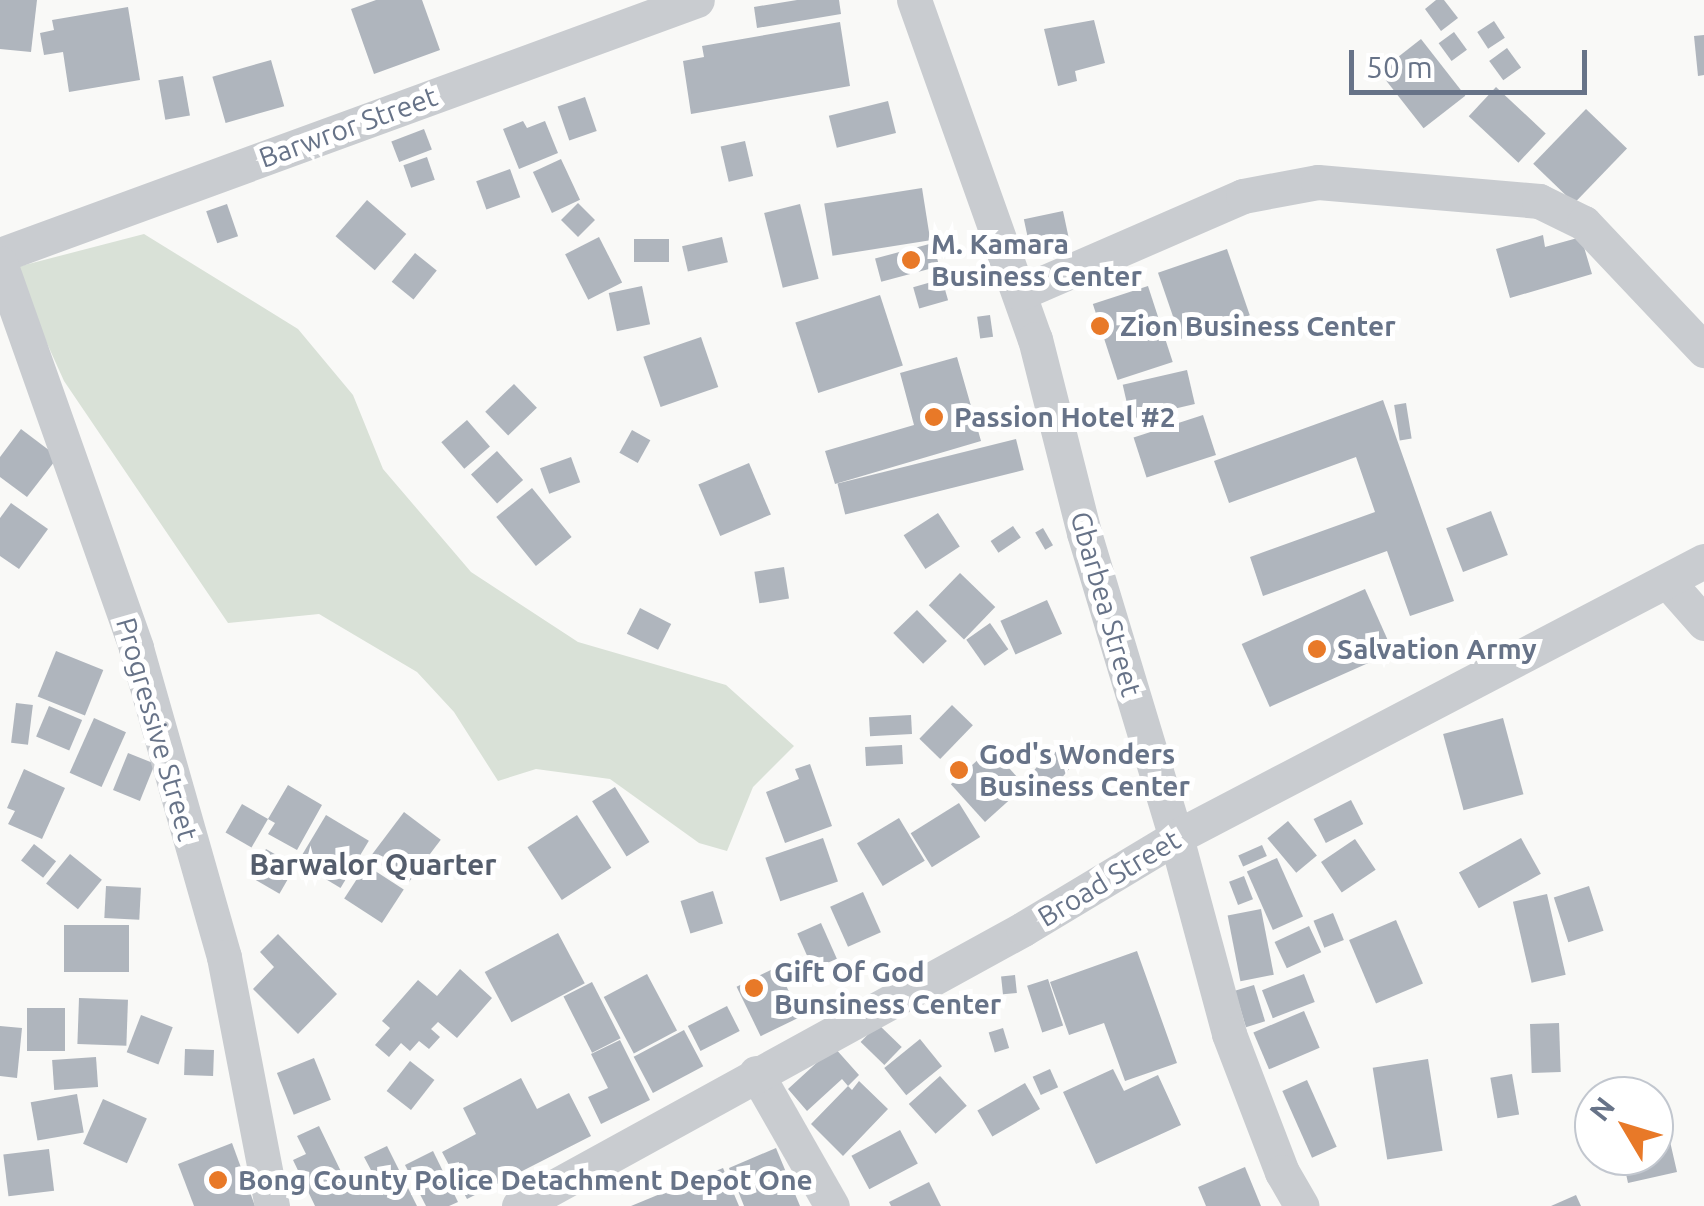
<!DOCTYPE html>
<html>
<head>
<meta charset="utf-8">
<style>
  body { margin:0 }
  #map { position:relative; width:1704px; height:1206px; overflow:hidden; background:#f9f9f7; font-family:Ubuntu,sans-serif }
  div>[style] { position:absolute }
  .green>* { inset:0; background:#d9e1d7 }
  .building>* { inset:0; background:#afb5bd; transform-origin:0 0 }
  .minor>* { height:35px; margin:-17.5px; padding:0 17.5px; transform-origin:17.5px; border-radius:17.5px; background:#c9ccd0 }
  .dots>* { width:28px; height:28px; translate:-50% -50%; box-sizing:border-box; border:5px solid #fff; border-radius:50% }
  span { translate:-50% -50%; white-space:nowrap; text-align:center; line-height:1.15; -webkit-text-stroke:10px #fff; paint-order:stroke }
  .street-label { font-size:28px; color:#677388 }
  .poi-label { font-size:28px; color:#677388; font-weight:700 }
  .left { translate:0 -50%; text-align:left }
  .neighbourhood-label { font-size:30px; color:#555e6d; font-weight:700 }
  .north { position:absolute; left:1574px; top:1076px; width:100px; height:100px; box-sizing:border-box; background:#fff; border:2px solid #c2c7cf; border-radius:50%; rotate:308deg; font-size:28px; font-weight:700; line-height:40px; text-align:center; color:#677388 }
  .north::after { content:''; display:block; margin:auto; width:35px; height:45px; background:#e87928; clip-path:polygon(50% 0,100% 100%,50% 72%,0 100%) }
  .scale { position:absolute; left:1349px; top:50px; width:238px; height:45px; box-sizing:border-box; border:5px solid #677388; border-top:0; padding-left:12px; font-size:30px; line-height:35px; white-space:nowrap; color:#677388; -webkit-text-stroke:8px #fff; paint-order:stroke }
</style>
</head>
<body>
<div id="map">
  <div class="green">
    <i style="clip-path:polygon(144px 234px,298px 329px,353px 395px,383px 469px,471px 572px,578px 642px,726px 685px,794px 746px,753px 787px,727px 851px,699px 843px,610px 779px,536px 769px,498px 781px,454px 712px,417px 672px,319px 614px,228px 623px,64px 381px,13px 268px)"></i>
  </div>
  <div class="building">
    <i style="clip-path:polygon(0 0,37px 0,31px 52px,0 49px)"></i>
    <i style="clip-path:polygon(376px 0,422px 0,440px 50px,374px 74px,351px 9px)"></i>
    <i style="clip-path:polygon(797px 0,839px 0,841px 14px,757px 28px,754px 7px)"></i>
    <i style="clip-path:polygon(1436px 0,1444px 0,1458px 18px,1441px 31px,1425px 9px)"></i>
    <i style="clip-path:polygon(128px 7px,140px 80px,69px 92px,63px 52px,44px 55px,40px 33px,54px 30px,52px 20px)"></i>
    <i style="clip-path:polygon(1094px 20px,1105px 63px,1075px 71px,1077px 81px,1058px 86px,1044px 29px)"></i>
    <i style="left:1494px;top:21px;width:20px;height:20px;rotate:57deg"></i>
    <i style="clip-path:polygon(840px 22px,850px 86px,691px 114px,683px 61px,704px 57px,702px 46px)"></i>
    <i style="left:1454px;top:32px;width:22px;height:19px;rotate:54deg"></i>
    <i style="clip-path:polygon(1704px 35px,1704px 75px,1698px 76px,1694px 36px)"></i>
    <i style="left:1421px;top:39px;width:72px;height:53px;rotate:52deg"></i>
    <i style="left:1507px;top:48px;width:24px;height:22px;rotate:54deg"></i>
    <i style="left:271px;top:60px;width:48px;height:61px;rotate:74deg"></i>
    <i style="left:183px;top:76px;width:40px;height:25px;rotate:80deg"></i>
    <i style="left:1496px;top:87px;width:68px;height:40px;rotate:43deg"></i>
    <i style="left:585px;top:97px;width:36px;height:29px;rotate:71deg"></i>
    <i style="left:888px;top:101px;width:33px;height:61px;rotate:76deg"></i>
    <i style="left:1586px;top:109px;width:57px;height:76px;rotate:44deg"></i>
    <i style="clip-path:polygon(523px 121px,527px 128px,545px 121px,558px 153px,519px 169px,503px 129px)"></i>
    <i style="left:424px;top:129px;width:22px;height:35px;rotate:69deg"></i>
    <i style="left:745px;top:141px;width:36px;height:25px;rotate:77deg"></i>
    <i style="left:427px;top:157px;width:24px;height:25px;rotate:71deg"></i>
    <i style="left:561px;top:159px;width:45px;height:31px;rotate:65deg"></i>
    <i style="left:510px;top:169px;width:30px;height:36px;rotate:70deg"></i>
    <i style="left:922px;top:188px;width:53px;height:99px;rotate:81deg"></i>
    <i style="left:367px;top:200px;width:52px;height:48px;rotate:41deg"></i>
    <i style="left:578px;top:203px;width:24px;height:24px;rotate:45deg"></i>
    <i style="left:227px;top:204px;width:34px;height:22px;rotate:71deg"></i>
    <i style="left:800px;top:204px;width:77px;height:37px;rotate:76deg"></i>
    <i style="left:1063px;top:211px;width:38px;height:40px;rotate:78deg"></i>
    <i style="clip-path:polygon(1543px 235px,1545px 247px,1581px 237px,1592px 274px,1510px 298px,1496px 249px)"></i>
    <i style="left:599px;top:237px;width:51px;height:38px;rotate:63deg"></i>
    <i style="left:722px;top:237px;width:26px;height:41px;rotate:77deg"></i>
    <i style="left:634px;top:239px;width:35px;height:23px"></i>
    <i style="left:933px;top:243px;width:24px;height:60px;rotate:75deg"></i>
    <i style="left:1227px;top:249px;width:70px;height:73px;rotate:71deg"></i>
    <i style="left:415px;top:253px;width:28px;height:37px;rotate:39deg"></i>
    <i style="left:942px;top:279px;width:22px;height:30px;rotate:74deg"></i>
    <i style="left:642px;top:286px;width:39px;height:34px;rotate:78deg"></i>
    <i style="left:1148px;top:286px;width:80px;height:58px;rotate:72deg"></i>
    <i style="left:880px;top:295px;width:74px;height:89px;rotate:72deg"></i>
    <i style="left:990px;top:315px;width:22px;height:13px;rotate:82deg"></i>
    <i style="left:701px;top:337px;width:53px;height:61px;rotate:71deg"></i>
    <i style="clip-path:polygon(957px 357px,981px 441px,835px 484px,825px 451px,914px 425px,900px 373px)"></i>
    <i style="left:1187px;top:370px;width:35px;height:66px;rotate:77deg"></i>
    <i style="left:514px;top:384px;width:33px;height:40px;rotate:46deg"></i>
    <i style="clip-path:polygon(1383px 400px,1454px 601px,1410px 616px,1387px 551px,1263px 596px,1250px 557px,1375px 512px,1356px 457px,1229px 503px,1214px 461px)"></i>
    <i style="left:1406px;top:403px;width:36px;height:12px;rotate:81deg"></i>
    <i style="left:1203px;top:415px;width:42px;height:73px;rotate:72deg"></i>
    <i style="left:467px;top:420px;width:35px;height:34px;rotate:49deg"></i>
    <i style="clip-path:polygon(21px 429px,58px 457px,27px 497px,0 477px,0 457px)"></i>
    <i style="left:632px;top:430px;width:21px;height:26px;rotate:29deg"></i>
    <i style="left:1016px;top:439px;width:32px;height:184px;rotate:76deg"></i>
    <i style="left:497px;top:451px;width:39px;height:35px;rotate:48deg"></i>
    <i style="left:571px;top:457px;width:27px;height:33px;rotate:70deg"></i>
    <i style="left:749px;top:463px;width:56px;height:55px;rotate:67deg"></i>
    <i style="left:532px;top:488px;width:63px;height:46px;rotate:51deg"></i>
    <i style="clip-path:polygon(11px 503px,48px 529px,19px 569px,0 556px,0 518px)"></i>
    <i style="left:1491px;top:511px;width:47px;height:48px;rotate:69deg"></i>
    <i style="left:938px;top:513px;width:40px;height:41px;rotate:57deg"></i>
    <i style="left:1013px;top:526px;width:14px;height:27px;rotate:56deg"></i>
    <i style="left:1043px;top:528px;width:20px;height:9px;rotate:60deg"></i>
    <i style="left:784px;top:567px;width:32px;height:30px;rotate:81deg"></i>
    <i style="left:960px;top:573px;width:49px;height:45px;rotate:44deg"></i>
    <i style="left:1365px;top:589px;width:69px;height:135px;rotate:66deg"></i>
    <i style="left:1047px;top:600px;width:37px;height:51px;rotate:66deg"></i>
    <i style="left:640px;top:608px;width:35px;height:29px;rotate:27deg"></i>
    <i style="left:917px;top:610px;width:43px;height:33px;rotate:46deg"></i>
    <i style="left:990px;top:623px;width:32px;height:29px;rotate:55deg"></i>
    <i style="left:56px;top:651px;width:51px;height:49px;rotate:22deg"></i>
    <i style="left:16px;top:703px;width:17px;height:40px;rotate:7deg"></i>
    <i style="left:952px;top:705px;width:29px;height:47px;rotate:44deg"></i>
    <i style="left:49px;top:706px;width:36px;height:33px;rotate:23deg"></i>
    <i style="left:911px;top:715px;width:19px;height:42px;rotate:87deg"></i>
    <i style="left:94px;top:718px;width:35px;height:60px;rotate:24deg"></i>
    <i style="left:1503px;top:718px;width:79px;height:62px;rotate:75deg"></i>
    <i style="left:902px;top:745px;width:19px;height:37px;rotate:87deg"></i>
    <i style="left:991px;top:748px;width:51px;height:54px;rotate:48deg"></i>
    <i style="left:1052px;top:749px;width:26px;height:35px;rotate:40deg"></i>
    <i style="left:128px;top:753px;width:29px;height:40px;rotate:22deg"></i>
    <i style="clip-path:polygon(810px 764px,832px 826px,785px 843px,766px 792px,799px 779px,795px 769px)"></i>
    <i style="clip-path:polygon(24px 769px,65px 788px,42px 839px,8px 824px,15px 811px,7px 808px)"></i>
    <i style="clip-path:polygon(288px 785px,322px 805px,297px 850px,268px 834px,275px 823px,268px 819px)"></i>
    <i style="left:615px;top:787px;width:65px;height:27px;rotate:58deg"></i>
    <i style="left:1351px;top:800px;width:27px;height:42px;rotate:63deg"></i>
    <i style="left:959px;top:803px;width:40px;height:57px;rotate:58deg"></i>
    <i style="left:242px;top:804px;width:30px;height:33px;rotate:30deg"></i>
    <i style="left:404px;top:812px;width:46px;height:56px;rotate:37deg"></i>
    <i style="left:326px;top:815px;width:50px;height:55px;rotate:31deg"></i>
    <i style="left:577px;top:815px;width:63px;height:59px;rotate:57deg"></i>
    <i style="left:899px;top:818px;width:50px;height:49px;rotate:59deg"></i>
    <i style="left:1288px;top:821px;width:45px;height:27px;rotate:50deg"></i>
    <i style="left:823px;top:838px;width:46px;height:61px;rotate:71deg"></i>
    <i style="left:1521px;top:838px;width:41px;height:71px;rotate:61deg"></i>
    <i style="left:1355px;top:839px;width:37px;height:41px;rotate:56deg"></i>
    <i style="left:34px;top:844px;width:28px;height:21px;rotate:38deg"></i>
    <i style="left:1262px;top:845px;width:12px;height:26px;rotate:66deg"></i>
    <i style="left:266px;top:849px;width:34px;height:32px;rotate:30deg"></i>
    <i style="left:70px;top:854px;width:41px;height:38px;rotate:39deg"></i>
    <i style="left:1277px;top:858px;width:64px;height:33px;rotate:66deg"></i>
    <i style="left:366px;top:865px;width:45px;height:40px;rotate:33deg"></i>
    <i style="left:1244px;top:876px;width:25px;height:16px;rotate:69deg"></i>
    <i style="left:106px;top:886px;width:35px;height:32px;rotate:3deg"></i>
    <i style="left:1589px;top:886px;width:47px;height:37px;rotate:72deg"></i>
    <i style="left:713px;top:891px;width:34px;height:34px;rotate:73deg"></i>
    <i style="left:863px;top:892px;width:44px;height:36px;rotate:66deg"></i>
    <i style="left:1547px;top:894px;width:83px;height:35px;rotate:77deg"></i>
    <i style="left:1261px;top:909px;width:67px;height:34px;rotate:79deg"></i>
    <i style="left:1333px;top:913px;width:29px;height:21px;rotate:68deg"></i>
    <i style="left:1396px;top:920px;width:69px;height:51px;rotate:67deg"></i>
    <i style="left:821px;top:923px;width:39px;height:26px;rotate:66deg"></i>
    <i style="left:64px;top:925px;width:65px;height:47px"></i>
    <i style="left:1309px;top:926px;width:29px;height:38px;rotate:65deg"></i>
    <i style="left:558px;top:933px;width:57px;height:83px;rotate:62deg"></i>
    <i style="clip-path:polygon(278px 934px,337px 994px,298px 1034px,253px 989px,274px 967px,260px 952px)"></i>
    <i style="clip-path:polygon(1137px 951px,1177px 1063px,1125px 1081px,1104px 1023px,1069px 1035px,1050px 982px)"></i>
    <i style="left:777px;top:967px;width:55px;height:45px;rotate:64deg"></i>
    <i style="clip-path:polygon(460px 969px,492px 998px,457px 1038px,438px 1022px,431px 1029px,440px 1037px,429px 1049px,419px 1041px,410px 1051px,401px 1043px,389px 1057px,375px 1045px,390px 1028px,382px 1021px,418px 980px,437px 996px)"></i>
    <i style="left:647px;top:974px;width:64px;height:49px;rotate:62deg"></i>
    <i style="left:1304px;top:974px;width:30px;height:45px;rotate:69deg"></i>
    <i style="left:1015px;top:975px;width:18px;height:14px;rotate:84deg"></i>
    <i style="left:1048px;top:979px;width:49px;height:22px;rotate:72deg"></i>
    <i style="left:592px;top:982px;width:63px;height:32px;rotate:63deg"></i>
    <i style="left:1254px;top:985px;width:38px;height:20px;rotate:73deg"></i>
    <i style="left:79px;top:998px;width:49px;height:46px;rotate:2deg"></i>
    <i style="left:727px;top:1006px;width:28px;height:44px;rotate:63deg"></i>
    <i style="left:27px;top:1008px;width:38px;height:43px"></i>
    <i style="left:1304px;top:1011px;width:40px;height:55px;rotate:67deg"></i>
    <i style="left:141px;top:1015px;width:34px;height:40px;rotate:21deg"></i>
    <i style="left:1559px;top:1023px;width:49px;height:29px;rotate:88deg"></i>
    <i style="left:878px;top:1024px;width:33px;height:25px;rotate:44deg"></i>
    <i style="clip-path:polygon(0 1026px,22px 1028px,17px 1078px,0 1076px)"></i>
    <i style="left:1003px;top:1028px;width:21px;height:15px;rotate:73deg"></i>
    <i style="left:684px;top:1030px;width:41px;height:57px;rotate:62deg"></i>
    <i style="left:920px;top:1039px;width:35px;height:46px;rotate:51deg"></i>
    <i style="clip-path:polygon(620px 1040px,650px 1100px,601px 1124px,588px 1097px,608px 1088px,591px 1054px)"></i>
    <i style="clip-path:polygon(834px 1047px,859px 1075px,848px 1086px,842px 1079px,807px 1111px,788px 1089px)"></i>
    <i style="left:185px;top:1049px;width:29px;height:26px;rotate:2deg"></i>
    <i style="left:96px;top:1057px;width:30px;height:44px;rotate:86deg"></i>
    <i style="left:314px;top:1058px;width:45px;height:40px;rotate:68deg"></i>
    <i style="left:1428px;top:1059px;width:93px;height:56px;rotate:81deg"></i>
    <i style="left:410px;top:1061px;width:31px;height:38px;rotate:38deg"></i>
    <i style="left:1050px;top:1069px;width:20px;height:19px;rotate:66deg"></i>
    <i style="clip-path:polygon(1113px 1069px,1124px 1091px,1158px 1075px,1181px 1125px,1096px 1164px,1063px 1092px)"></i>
    <i style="left:1512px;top:1074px;width:41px;height:22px;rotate:80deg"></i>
    <i style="left:940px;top:1076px;width:40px;height:42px;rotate:48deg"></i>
    <i style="clip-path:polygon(521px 1078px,537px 1109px,569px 1093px,591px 1136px,467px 1199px,442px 1152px,476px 1134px,463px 1108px)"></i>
    <i style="left:1307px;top:1080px;width:73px;height:27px;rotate:66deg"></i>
    <i style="clip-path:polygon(1625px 1080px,1630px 1096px,1594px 1096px,1593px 1111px,1587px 1093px)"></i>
    <i style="clip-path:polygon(859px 1081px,888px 1109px,843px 1156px,811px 1124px,848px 1086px,852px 1090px)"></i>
    <i style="left:1025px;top:1083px;width:30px;height:55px;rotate:60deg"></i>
    <i style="left:77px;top:1094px;width:39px;height:47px;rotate:80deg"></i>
    <i style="left:103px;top:1099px;width:48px;height:49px;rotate:24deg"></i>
    <i style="clip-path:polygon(319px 1126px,347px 1184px,372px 1172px,364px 1157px,387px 1146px,417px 1206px,315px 1206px,293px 1160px,306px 1154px,297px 1136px)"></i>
    <i style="left:900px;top:1130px;width:38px;height:55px;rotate:62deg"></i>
    <i style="clip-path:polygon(1669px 1137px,1677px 1172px,1628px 1183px,1622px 1156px,1654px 1156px,1654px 1141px)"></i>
    <i style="clip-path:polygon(232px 1143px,255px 1206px,194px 1206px,178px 1164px)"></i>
    <i style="clip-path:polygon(776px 1148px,800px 1206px,744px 1206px,729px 1168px)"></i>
    <i style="left:49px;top:1149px;width:42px;height:46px;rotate:83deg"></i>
    <i style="clip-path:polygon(433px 1151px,458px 1202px,449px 1206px,426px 1206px,405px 1165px)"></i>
    <i style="clip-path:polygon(1245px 1167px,1261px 1206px,1206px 1206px,1198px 1187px)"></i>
    <i style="clip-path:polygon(723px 1168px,739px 1206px,631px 1206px)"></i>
    <i style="clip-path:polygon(929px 1182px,941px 1206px,891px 1206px,889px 1202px)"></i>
    <i style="clip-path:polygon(1576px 1195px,1581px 1206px,1551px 1206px)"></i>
  </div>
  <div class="minor">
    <i style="left:914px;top:0;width:360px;rotate:70.4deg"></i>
    <i style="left:1035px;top:339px;width:200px;rotate:75.8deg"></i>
    <i style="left:1084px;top:533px;width:318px;rotate:73.2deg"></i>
    <i style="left:1176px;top:837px;width:204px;rotate:74.9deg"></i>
    <i style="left:1229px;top:1034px;width:148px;rotate:69deg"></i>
    <i style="left:1282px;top:1172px;width:39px;rotate:60deg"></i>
    <i style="left:0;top:255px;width:742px;rotate:-20.1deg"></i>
    <i style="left:0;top:263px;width:408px;rotate:70.5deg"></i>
    <i style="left:136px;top:648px;width:321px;rotate:74.1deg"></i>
    <i style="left:224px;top:957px;width:254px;rotate:79.1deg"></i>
    <i style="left:1020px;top:293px;width:243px;rotate:-23.5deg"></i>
    <i style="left:1243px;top:196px;width:76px;rotate:-10.6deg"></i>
    <i style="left:1318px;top:182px;width:222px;rotate:4.9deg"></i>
    <i style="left:1539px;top:201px;width:50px;rotate:26.1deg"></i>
    <i style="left:1584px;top:223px;width:175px;rotate:46.6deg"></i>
    <i style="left:1667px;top:581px;width:56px;rotate:48.6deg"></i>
    <i style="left:756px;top:1073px;width:153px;rotate:60.3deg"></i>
    <i style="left:519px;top:1206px;width:575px;rotate:-28.79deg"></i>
    <i style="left:1023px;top:929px;width:179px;rotate:-31deg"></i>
    <i style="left:1176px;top:837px;width:596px;rotate:-27.6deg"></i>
  </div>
  <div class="dots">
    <i style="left:911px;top:260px;background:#e87928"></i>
    <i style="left:1100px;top:326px;background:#e87928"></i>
    <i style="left:934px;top:417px;background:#e87928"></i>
    <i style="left:1317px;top:649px;background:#e87928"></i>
    <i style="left:959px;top:770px;background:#e87928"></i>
    <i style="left:754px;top:988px;background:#e87928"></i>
    <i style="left:218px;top:1180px;background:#e87928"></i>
  </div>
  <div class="street-label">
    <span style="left:348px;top:127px;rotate:-20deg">Barwror Street</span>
    <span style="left:1106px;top:604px;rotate:74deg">Gbarbea Street</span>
    <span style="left:157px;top:729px;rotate:74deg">Progressive Street</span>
    <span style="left:1109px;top:878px;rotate:-31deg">Broad Street</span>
  </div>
  <div class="poi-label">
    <span class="left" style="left:931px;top:260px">M. Kamara<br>Business Center</span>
    <span class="left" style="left:1120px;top:326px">Zion Business Center</span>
    <span class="left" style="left:954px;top:417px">Passion Hotel #2</span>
    <span class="left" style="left:1337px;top:649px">Salvation Army</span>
    <span class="left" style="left:979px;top:770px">God's Wonders<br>Business Center</span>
    <span class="left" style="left:774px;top:988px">Gift Of God<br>Bunsiness Center</span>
    <span class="left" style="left:238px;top:1180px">Bong County Police Detachment Depot One</span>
  </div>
  <div class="neighbourhood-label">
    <span style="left:373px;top:864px">Barwalor Quarter</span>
  </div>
  <div class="north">N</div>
  <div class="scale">50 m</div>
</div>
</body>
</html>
